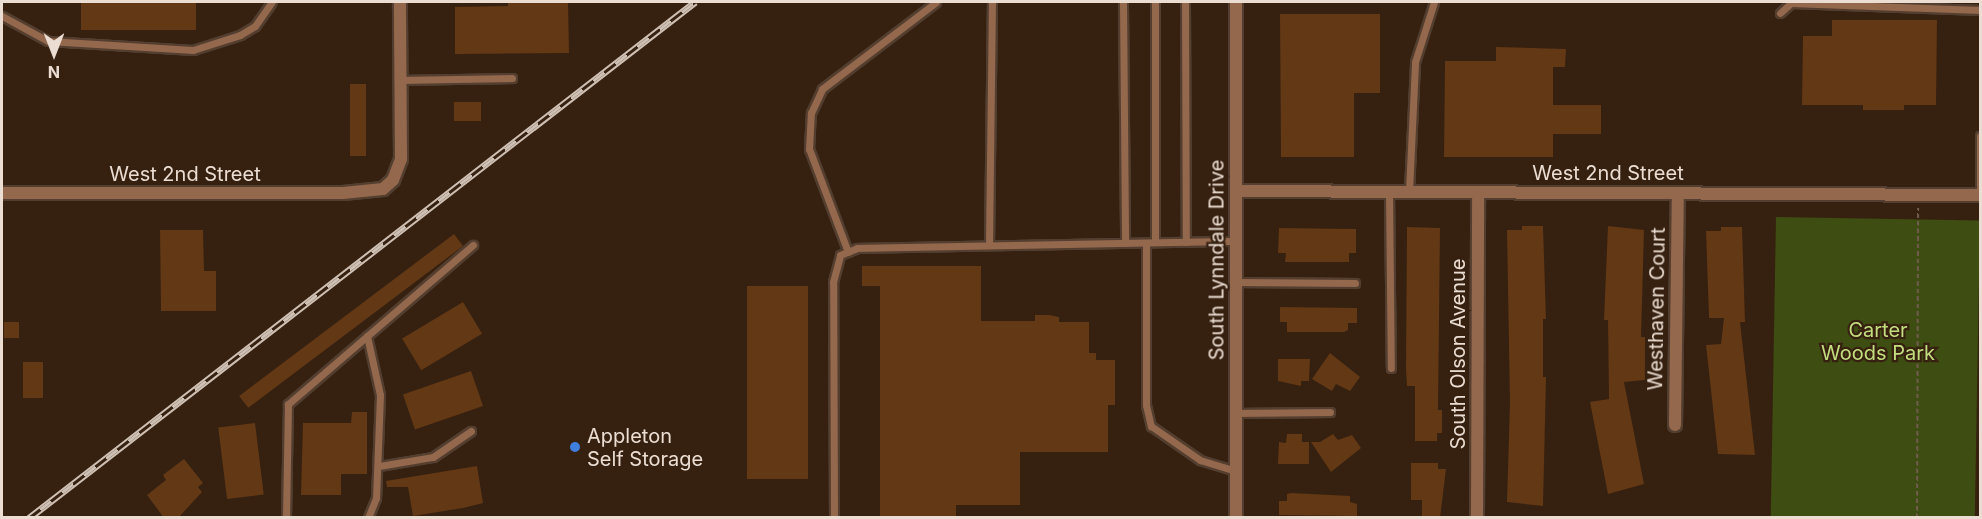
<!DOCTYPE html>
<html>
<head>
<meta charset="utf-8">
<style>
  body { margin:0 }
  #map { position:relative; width:1982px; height:519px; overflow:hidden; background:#362010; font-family:Inter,sans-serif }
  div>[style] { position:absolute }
  .green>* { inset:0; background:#3e4d11; transform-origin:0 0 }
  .building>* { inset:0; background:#623815; transform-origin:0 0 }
  .path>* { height:2px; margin-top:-1px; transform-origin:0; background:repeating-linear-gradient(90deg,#6f5c4d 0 4.5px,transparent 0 7.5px) }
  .roads { filter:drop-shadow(2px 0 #533e2f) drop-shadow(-2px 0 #533e2f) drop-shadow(0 2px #533e2f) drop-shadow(0 -2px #533e2f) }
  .lane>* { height:7px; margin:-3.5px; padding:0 3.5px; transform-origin:3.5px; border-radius:3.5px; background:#94684c }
  .street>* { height:12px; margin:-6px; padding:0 6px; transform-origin:6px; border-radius:6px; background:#94684c }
  .rail>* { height:7px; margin-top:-3.5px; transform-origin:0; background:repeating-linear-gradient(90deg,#362010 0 14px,#cfc0b4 0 28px); box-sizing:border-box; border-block:2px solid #cfc0b4 }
  .dots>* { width:16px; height:16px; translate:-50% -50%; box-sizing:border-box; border:3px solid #362010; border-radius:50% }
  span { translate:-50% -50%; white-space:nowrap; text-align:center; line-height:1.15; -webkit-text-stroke:4.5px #362010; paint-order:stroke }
  .street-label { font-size:20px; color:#ebddd2 }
  .park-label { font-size:20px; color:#c2de7e }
  .poi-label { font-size:20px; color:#ebddd2 }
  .left { translate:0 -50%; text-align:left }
  .frame { position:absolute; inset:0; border:3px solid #ebddd2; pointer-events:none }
  .north { position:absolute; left:24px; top:24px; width:60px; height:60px; -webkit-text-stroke:4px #362010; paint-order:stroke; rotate:180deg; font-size:16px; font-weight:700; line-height:24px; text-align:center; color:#ebddd2 }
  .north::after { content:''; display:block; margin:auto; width:21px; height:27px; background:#ebddd2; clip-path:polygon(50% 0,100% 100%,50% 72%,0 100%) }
</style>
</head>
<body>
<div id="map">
  <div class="green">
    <i style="left:1776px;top:217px;width:204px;height:300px;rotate:1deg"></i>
  </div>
  <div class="building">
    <i style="left:81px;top:2px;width:115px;height:28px"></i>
    <i style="clip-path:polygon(508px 2px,568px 2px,569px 53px,455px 54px,455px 7px,508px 6px)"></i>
    <i style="clip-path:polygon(1280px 14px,1380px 14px,1380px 93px,1354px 93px,1354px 157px,1281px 157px)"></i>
    <i style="clip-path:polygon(1832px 20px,1937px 20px,1936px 105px,1904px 105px,1904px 110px,1863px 110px,1863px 105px,1802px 105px,1803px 36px,1832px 36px)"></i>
    <i style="clip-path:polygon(1496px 47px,1566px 49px,1565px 67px,1553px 67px,1553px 105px,1601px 105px,1601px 134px,1553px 134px,1553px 157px,1444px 157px,1445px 61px,1496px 61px)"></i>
    <i style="left:350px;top:84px;width:16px;height:72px"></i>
    <i style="left:454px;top:102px;width:27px;height:19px"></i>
    <i style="clip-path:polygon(1522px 226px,1543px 226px,1546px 319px,1543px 319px,1543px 377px,1546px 377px,1543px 506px,1507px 502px,1510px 403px,1507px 230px,1522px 230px)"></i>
    <i style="clip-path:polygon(1608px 226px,1644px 230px,1641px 337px,1645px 337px,1645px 380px,1624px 382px,1644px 484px,1608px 494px,1590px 402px,1609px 399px,1608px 320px,1604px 320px)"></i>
    <i style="clip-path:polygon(1407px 227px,1440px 228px,1438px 410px,1442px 410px,1442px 433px,1437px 433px,1437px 441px,1415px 441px,1415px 386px,1407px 386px,1406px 369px)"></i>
    <i style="clip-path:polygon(1721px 227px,1742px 227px,1745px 322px,1740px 322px,1755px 455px,1718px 454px,1706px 345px,1721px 344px,1724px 318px,1709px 318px,1706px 231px,1721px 231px)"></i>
    <i style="clip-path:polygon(1279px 228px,1356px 229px,1356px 253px,1349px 253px,1349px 262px,1285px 262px,1286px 253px,1278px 253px)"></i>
    <i style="clip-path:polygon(160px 230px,203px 230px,204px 271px,216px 271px,216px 311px,161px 311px)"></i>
    <i style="left:454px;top:234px;width:15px;height:269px;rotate:53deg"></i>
    <i style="clip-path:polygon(862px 266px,981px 266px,981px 321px,1035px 321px,1035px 315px,1049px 315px,1059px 317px,1059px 322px,1089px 322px,1089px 353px,1096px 353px,1096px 360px,1115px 360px,1115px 405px,1108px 405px,1108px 452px,1020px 452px,1020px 505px,956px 505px,956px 518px,880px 518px,880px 286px,862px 286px)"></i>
    <i style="left:747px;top:286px;width:61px;height:193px"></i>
    <i style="left:463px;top:302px;width:37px;height:71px;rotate:59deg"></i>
    <i style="clip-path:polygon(1280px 307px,1357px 308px,1357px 323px,1348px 323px,1348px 330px,1344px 332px,1287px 332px,1287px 322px,1280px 322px)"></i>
    <i style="left:4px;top:322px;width:15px;height:16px"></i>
    <i style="clip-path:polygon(1330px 353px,1360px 377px,1350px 391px,1336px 384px,1332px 391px,1312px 379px)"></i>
    <i style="clip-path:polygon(1278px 359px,1310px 359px,1309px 381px,1301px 381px,1301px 386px,1278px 381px)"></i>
    <i style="left:23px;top:362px;width:20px;height:36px"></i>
    <i style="left:471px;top:371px;width:37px;height:72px;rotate:71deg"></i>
    <i style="clip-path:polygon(352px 412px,367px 412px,367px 474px,341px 474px,341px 495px,301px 495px,303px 423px,351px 423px)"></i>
    <i style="left:255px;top:423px;width:72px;height:37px;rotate:83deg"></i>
    <i style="clip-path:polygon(1287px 434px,1302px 434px,1302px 442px,1309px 442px,1309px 464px,1278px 464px,1279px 442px,1286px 443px)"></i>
    <i style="clip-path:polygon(1333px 434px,1338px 440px,1352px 435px,1361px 448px,1331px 472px,1311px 442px,1320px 442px)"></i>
    <i style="clip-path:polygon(184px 459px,203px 483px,198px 487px,202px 492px,178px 518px,164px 518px,147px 495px,166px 480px,163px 475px)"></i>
    <i style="clip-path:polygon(1411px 463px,1438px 463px,1438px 469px,1446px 469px,1440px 518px,1422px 518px,1422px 500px,1411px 500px)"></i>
    <i style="clip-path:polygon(477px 466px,483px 503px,463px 508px,413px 516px,408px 487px,387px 487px,386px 481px)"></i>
    <i style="clip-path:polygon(1291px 493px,1350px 496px,1350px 502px,1357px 504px,1357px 516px,1279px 515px,1279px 501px,1287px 501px,1287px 494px)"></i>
  </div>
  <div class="path">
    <i style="left:1917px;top:518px;width:310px;rotate:-89.8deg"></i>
  </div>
  <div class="roads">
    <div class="lane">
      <i style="left:1123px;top:2px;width:241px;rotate:89.5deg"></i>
      <i style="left:1155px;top:2px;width:240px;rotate:90deg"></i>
      <i style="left:1185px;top:2px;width:240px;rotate:89.8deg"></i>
      <i style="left:1780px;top:13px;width:15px;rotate:-42deg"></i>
      <i style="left:1791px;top:3px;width:189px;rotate:2.1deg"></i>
      <i style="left:2px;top:16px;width:52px;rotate:28.5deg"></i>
      <i style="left:48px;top:41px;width:145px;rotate:3.6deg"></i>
      <i style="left:193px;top:50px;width:49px;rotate:-17.7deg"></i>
      <i style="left:240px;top:35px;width:17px;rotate:-31deg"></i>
      <i style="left:255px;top:26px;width:29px;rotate:-55deg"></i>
      <i style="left:401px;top:80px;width:111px;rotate:-1deg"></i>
      <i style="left:1980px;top:136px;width:56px;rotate:90deg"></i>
      <i style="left:1389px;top:191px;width:177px;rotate:89.4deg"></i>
      <i style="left:1409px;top:191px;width:129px;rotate:-87.3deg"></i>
      <i style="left:1415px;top:62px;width:63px;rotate:-72.4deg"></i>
      <i style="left:1146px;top:243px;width:162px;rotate:90deg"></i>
      <i style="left:1146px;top:405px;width:22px;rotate:77deg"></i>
      <i style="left:1151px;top:426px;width:60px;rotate:34.8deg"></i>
      <i style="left:1200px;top:460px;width:38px;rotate:17deg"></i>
      <i style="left:989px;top:245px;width:243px;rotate:-89.3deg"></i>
      <i style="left:848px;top:252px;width:110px;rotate:-110.7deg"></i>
      <i style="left:809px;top:149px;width:36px;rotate:-87deg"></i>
      <i style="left:811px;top:113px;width:26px;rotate:-65deg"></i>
      <i style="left:822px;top:89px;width:143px;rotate:-37.3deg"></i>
      <i style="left:1236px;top:282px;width:119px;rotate:0.5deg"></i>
      <i style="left:367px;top:336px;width:60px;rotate:77.6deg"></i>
      <i style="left:380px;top:395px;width:103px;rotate:92.2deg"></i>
      <i style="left:376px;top:498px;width:22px;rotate:112deg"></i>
      <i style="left:1236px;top:413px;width:94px;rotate:-0.6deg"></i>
      <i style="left:379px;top:466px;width:55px;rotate:-9.5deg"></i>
      <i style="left:433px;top:457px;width:46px;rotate:-34.4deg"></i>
      <i style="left:286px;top:518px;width:114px;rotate:-89deg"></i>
      <i style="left:288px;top:404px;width:244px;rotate:-40.7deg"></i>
      <i style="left:834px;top:518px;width:236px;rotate:-90.2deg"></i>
      <i style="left:833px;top:282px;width:28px;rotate:-75deg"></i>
      <i style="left:840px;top:255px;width:18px;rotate:-22deg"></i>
      <i style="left:857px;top:248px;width:379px;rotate:-1.1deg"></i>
    </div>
    <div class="street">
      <i style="left:1236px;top:2px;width:516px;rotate:90deg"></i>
      <i style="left:1236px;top:191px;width:744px;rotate:0.31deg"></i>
      <i style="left:2px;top:193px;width:341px"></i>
      <i style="left:343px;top:193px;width:40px;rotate:-5.7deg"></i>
      <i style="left:383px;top:189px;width:13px;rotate:-42deg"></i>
      <i style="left:393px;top:180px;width:22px;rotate:-69deg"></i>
      <i style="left:401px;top:159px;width:157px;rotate:-90.4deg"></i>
      <i style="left:1675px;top:425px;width:232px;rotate:-89.3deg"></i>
      <i style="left:1477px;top:518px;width:326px;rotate:-89.8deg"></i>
    </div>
  </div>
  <div class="rail">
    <i style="left:29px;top:518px;width:843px;rotate:-37.77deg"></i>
  </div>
  <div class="dots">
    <i style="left:575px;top:447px;background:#3f7fe0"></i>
  </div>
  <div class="street-label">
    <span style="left:1608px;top:173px">West 2nd Street</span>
    <span style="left:185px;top:174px">West 2nd Street</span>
    <span style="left:1217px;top:260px;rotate:-90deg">South Lynndale Drive</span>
    <span style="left:1657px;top:309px;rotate:-89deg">Westhaven Court</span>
    <span style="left:1458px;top:354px;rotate:-90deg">South Olson Avenue</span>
  </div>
  <div class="park-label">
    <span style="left:1878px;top:342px">Carter<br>Woods Park</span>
  </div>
  <div class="poi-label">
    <span class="left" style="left:587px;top:448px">Appleton<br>Self Storage</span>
  </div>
  <div class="frame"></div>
  <div class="north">N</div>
</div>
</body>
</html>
